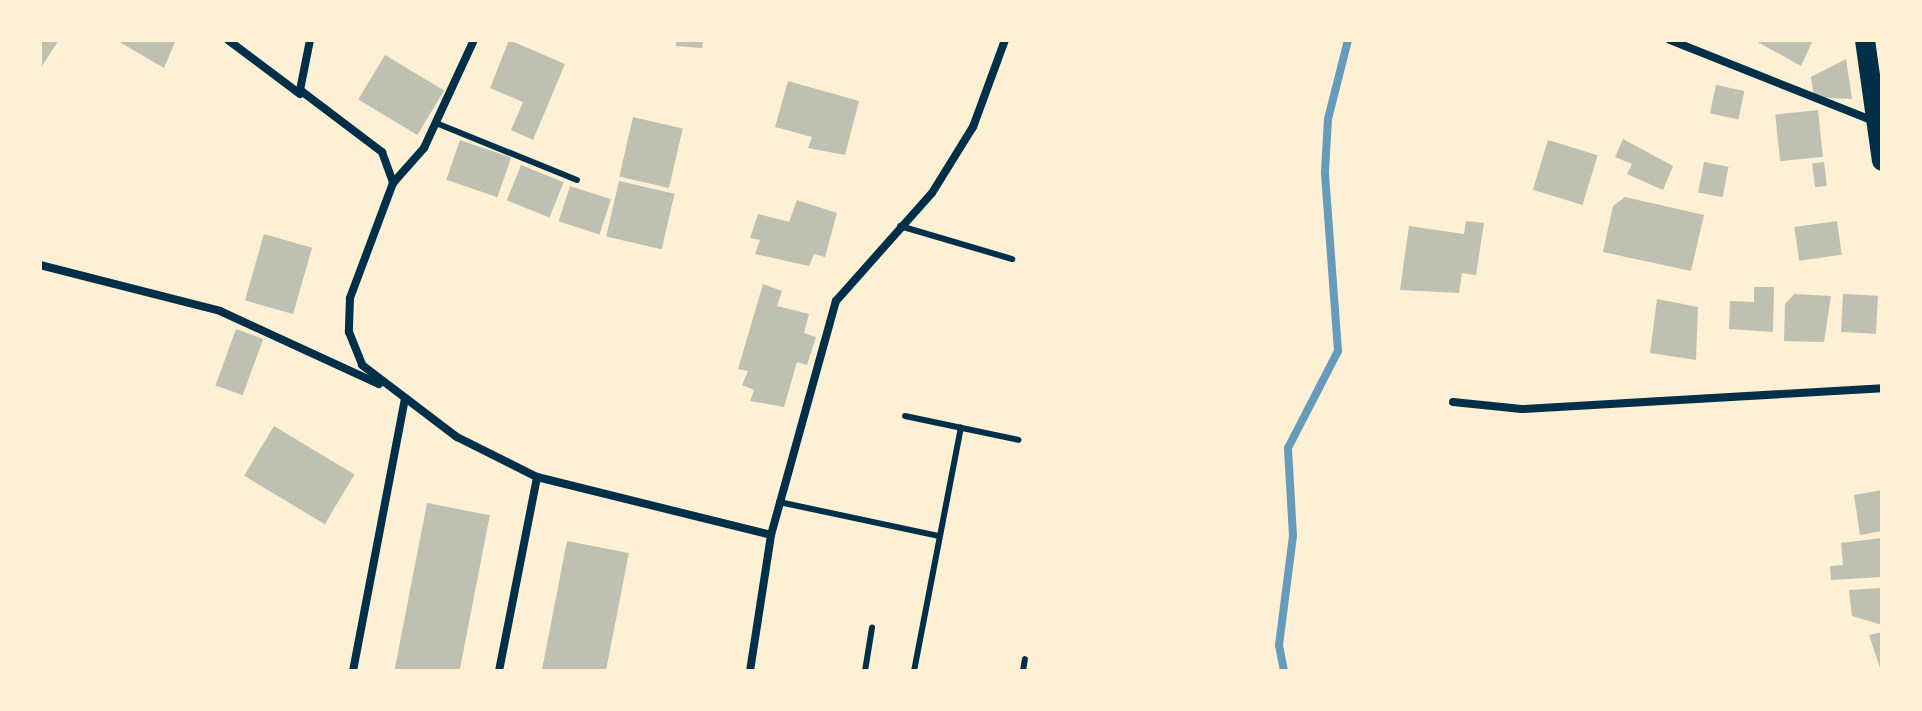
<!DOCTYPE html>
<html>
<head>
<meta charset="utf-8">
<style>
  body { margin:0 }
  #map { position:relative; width:1922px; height:711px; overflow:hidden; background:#fdf0d5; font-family:"IBM Plex Sans",sans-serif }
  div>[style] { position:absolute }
  .stream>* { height:8px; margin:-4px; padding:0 4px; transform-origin:4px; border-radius:4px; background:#669bbc }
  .building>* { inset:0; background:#bec0b2; transform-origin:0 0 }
  .service>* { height:6px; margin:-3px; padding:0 3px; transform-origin:3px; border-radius:3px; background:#003049 }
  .minor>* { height:8px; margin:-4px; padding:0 4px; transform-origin:4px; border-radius:4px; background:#003049 }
  .primary>* { height:20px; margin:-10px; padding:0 10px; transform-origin:10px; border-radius:10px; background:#003049 }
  span { translate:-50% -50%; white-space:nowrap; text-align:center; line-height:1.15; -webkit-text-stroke:6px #fdf0d5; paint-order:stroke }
  .frame { position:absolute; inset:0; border:42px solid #fdf0d5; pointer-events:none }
</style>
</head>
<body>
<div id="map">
  <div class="stream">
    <i style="left:1284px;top:671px;width:26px;rotate:-101deg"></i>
    <i style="left:1279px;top:645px;width:110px;rotate:-82.7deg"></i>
    <i style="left:1293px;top:536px;width:88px;rotate:-93.3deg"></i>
    <i style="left:1288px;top:448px;width:109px;rotate:-62.7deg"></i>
    <i style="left:1338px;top:351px;width:179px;rotate:-94.2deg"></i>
    <i style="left:1325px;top:172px;width:53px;rotate:-86.8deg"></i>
    <i style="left:1328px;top:119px;width:81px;rotate:-75.8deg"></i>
  </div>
  <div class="building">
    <i style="clip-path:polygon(40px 40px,59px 40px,40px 69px)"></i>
    <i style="clip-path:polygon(116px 40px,176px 40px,164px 68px)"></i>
    <i style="clip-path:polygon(509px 40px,565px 64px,533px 140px,511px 130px,523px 102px,490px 88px)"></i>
    <i style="clip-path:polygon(676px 40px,703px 40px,702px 48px,676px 46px)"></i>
    <i style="clip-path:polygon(1754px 40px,1813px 40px,1801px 66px)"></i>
    <i style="left:385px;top:55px;width:69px;height:52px;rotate:31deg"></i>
    <i style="clip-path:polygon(1846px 59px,1852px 99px,1814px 97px,1811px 77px)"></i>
    <i style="clip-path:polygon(788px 81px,859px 101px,845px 155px,808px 148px,812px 137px,775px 127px)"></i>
    <i style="left:1716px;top:85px;width:29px;height:29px;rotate:12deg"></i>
    <i style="left:1818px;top:110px;width:47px;height:43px;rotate:84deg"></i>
    <i style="left:633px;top:117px;width:51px;height:61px;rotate:13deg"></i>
    <i style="clip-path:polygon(1623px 139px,1673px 166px,1663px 190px,1627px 174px,1632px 164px,1615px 157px)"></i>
    <i style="left:460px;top:140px;width:54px;height:42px;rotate:19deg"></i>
    <i style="left:1548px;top:140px;width:52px;height:52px;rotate:17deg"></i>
    <i style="left:1704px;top:162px;width:25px;height:31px;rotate:11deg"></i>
    <i style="left:1824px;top:162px;width:24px;height:12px;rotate:83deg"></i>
    <i style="left:521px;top:165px;width:46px;height:38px;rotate:22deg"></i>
    <i style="left:619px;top:181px;width:57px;height:57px;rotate:13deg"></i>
    <i style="left:570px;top:186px;width:43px;height:37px;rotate:18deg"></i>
    <i style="clip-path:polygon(1625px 197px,1704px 215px,1691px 271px,1603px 252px,1613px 206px)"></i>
    <i style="clip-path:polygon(797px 200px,837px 213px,825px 257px,814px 254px,809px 266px,755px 254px,760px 240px,750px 238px,758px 214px,789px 222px)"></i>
    <i style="clip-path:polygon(1466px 221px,1484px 223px,1476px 275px,1462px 273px,1459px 293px,1400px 290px,1409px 226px,1464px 234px)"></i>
    <i style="left:1837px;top:221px;width:34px;height:43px;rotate:82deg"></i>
    <i style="left:264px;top:234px;width:50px;height:69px;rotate:16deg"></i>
    <i style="clip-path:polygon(763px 284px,782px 291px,777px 306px,809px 314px,804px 333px,816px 337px,807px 365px,797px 362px,784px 407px,750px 401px,754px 390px,742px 385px,748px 371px,738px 369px)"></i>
    <i style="clip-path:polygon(1754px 287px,1774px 287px,1773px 332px,1729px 329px,1730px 301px,1754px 302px)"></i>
    <i style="clip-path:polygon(1794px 294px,1831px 296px,1824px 342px,1784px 341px,1785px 304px)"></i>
    <i style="left:1843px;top:294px;width:35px;height:38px;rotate:3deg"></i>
    <i style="clip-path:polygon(1657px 299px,1698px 307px,1696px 360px,1650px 353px)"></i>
    <i style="left:236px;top:329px;width:29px;height:60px;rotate:20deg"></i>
    <i style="left:274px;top:426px;width:94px;height:58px;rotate:31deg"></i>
    <i style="clip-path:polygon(1882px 490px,1882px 531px,1860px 535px,1854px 495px)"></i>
    <i style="left:427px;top:503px;width:64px;height:170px;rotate:11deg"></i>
    <i style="clip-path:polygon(1882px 538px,1882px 577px,1831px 580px,1830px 566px,1843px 565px,1841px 543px)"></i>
    <i style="left:567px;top:541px;width:63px;height:132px;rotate:11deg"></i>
    <i style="clip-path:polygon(1882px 588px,1882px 625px,1852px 616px,1849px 590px)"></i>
    <i style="clip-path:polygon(1882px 632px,1882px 671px,1881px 671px,1869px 635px)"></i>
  </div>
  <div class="service">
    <i style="left:436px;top:123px;width:152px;rotate:22deg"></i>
    <i style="left:900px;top:226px;width:117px;rotate:16.4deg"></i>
    <i style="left:905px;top:416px;width:116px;rotate:11.9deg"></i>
    <i style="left:779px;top:502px;width:164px;rotate:12deg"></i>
    <i style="left:865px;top:671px;width:44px;rotate:-80.8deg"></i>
    <i style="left:914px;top:671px;width:248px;rotate:-79.1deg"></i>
    <i style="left:1023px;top:671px;width:12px;rotate:-81deg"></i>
  </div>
  <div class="minor">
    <i style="left:228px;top:40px;width:90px;rotate:36.9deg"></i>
    <i style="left:310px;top:40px;width:51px;rotate:101.3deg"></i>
    <i style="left:300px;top:90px;width:103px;rotate:37.1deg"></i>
    <i style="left:382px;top:152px;width:33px;rotate:70deg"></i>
    <i style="left:393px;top:183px;width:123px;rotate:110.5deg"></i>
    <i style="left:350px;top:298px;width:34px;rotate:92deg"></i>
    <i style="left:349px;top:332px;width:35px;rotate:68deg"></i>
    <i style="left:362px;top:365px;width:119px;rotate:37.2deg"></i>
    <i style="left:457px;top:437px;width:89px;rotate:26.6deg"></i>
    <i style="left:537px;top:477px;width:241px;rotate:13.9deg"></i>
    <i style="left:1670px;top:40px;width:222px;rotate:21.7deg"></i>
    <i style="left:393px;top:183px;width:47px;rotate:-48.5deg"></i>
    <i style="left:424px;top:148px;width:119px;rotate:-65.2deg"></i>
    <i style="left:40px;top:265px;width:186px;rotate:14.3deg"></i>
    <i style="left:220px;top:311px;width:175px;rotate:24.7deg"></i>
    <i style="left:1453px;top:402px;width:69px;rotate:5.8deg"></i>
    <i style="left:1522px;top:409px;width:361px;rotate:-3.3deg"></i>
    <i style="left:353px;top:671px;width:278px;rotate:-79.2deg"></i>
    <i style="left:499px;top:671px;width:198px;rotate:-78.9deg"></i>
    <i style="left:750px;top:671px;width:138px;rotate:-81.2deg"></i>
    <i style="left:771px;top:535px;width:243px;rotate:-74.5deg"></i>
    <i style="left:836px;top:301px;width:144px;rotate:-48.4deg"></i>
    <i style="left:932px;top:193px;width:78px;rotate:-58.2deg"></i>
    <i style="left:973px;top:127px;width:93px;rotate:-69.8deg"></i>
  </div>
  <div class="primary">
    <i style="left:1865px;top:40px;width:122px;rotate:82deg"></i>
  </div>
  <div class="frame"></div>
</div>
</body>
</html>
